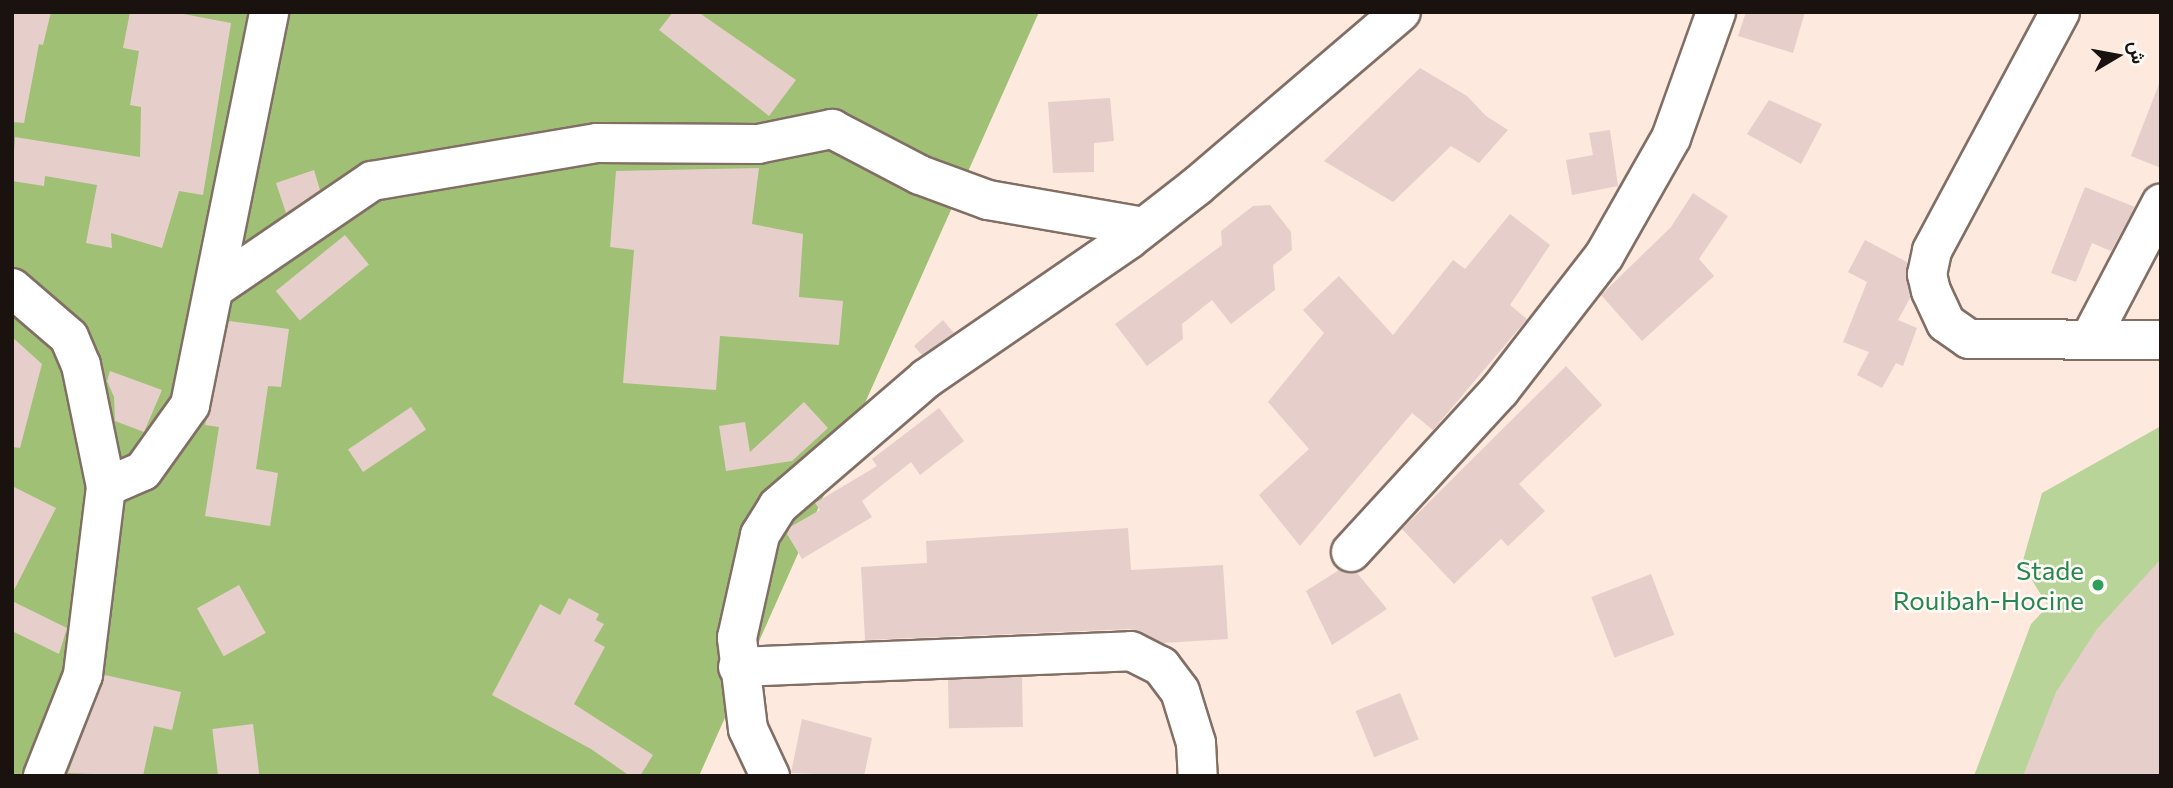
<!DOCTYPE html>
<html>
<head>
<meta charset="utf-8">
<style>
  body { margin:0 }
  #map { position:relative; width:2173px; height:788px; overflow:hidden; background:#fde9dd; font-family:Commissioner,Vazirmatn,sans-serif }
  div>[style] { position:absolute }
  .green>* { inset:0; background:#b9d498 }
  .forest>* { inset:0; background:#a0c075 }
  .building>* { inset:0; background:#e6cecb; transform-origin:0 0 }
  .roads { filter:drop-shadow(2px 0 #816f65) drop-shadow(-2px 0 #816f65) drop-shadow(0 2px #816f65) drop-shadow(0 -2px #816f65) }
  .minor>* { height:38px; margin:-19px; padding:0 19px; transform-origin:19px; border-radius:19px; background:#fff }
  .dots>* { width:19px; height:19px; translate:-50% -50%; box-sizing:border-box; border:4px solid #fefaf7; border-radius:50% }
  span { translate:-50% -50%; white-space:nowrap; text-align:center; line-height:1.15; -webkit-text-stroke:5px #fefaf7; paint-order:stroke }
  .leisure-label { font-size:26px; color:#27864d }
  .right { translate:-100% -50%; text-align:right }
  .frame { position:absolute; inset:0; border:14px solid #19120e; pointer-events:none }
  .north { position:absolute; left:2082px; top:21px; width:70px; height:70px; -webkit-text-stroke:5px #fefaf7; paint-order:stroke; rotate:80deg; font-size:19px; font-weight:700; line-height:28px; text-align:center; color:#19120e }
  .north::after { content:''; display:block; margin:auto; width:24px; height:32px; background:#19120e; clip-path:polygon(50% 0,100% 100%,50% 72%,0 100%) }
</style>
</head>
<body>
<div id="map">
  <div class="green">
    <i style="clip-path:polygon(2161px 426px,2161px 776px,1974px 776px,2031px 624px,2048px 606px,2022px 564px,2042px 493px)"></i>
  </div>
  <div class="forest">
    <i style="clip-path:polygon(12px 12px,1039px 12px,699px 776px,12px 776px)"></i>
  </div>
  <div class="building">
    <i style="clip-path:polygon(12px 12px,51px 12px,43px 45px,39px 44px,24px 123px,12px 122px)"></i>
    <i style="clip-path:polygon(130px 12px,173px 12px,231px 23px,203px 195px,179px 191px,162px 248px,111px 233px,112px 248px,86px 243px,97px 185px,45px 176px,44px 186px,12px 181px,15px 137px,140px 157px,141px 107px,130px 105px,139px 51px,123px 48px)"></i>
    <i style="clip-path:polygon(673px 12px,698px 12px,796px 80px,769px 116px,659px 30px)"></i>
    <i style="clip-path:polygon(1746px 12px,1805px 12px,1793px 53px,1738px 36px)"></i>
    <i style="clip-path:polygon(1420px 68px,1467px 96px,1486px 116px,1508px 130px,1479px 163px,1451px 146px,1393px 202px,1324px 161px)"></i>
    <i style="clip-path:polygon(2159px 84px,2161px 84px,2161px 168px,2131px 156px)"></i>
    <i style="clip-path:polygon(1110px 98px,1114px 141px,1094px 143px,1094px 172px,1053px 173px,1048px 102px)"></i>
    <i style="clip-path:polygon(1769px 100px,1822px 124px,1801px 164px,1747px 134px)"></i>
    <i style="clip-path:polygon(1610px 130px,1618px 186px,1572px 195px,1566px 160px,1593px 155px,1589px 133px)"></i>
    <i style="clip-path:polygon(759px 168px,752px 224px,803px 234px,799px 297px,843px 301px,839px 345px,720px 336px,716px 390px,623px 383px,634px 250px,610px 247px,616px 171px)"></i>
    <i style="clip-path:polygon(314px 170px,320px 190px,286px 213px,276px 183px)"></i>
    <i style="clip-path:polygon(2085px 187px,2135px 207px,2111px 251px,2092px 243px,2076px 282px,2051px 273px)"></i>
    <i style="clip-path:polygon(1693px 193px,1728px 216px,1699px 259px,1714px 276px,1642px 341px,1601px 295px,1671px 227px)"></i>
    <i style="clip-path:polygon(1270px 205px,1291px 232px,1292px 250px,1273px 265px,1275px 290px,1231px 324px,1212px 300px,1182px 324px,1183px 339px,1147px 366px,1115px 324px,1222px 245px,1221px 231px,1253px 206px)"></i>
    <i style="clip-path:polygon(1510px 214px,1550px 245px,1510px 305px,1527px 319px,1433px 430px,1412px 413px,1300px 546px,1259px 495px,1309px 449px,1268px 402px,1324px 333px,1303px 310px,1339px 276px,1393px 335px,1453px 260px,1465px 269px)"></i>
    <i style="left:345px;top:235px;width:38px;height:89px;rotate:51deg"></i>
    <i style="clip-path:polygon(1865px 240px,1907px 262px,1910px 298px,1898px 320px,1917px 328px,1903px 366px,1896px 363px,1882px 388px,1857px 375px,1869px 352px,1843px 342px,1867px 282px,1848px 272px)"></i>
    <i style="clip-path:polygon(943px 320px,954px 333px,922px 355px,914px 346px)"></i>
    <i style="clip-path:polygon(229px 321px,289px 329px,281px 387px,268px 386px,256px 469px,278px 473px,270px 526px,205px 516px,219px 427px,205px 425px)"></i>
    <i style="clip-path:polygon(12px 337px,42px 364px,20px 448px,12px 447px)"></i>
    <i style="clip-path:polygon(1566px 366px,1602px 405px,1519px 484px,1545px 511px,1508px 546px,1501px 539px,1454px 584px,1402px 529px)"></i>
    <i style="clip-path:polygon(110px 371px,162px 390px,144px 432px,115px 421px,114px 397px,107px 381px)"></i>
    <i style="clip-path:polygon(804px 402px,828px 428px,792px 461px,726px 471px,719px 426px,745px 422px,750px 452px)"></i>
    <i style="left:411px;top:407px;width:27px;height:76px;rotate:56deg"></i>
    <i style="clip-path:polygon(939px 408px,964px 441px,920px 475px,911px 462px,862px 501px,872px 517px,802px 559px,787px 534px,790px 527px,820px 510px,815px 503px,877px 466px,872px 459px)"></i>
    <i style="clip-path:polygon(12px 486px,56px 508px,12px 594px)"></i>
    <i style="clip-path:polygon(1128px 528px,1131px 570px,1223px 565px,1228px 639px,1163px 643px,1130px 629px,865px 640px,861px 567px,927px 563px,926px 541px)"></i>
    <i style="clip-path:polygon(2161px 559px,2161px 776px,2023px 776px,2056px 692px,2097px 629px)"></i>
    <i style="clip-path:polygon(1339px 570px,1357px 573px,1387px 609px,1332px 645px,1306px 591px)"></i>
    <i style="left:1651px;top:574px;width:65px;height:64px;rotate:69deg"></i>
    <i style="left:239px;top:585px;width:55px;height:48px;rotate:61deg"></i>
    <i style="clip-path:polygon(569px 598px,599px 614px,596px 620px,604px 624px,594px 641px,605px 647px,574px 704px,653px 755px,640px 776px,630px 776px,591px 749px,492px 695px,540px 604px,560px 615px)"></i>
    <i style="clip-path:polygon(12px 601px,67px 628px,59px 654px,12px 631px)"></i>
    <i style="clip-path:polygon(105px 675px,181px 692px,172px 730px,154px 726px,143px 776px,68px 773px)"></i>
    <i style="left:1022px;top:677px;width:50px;height:74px;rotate:89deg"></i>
    <i style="left:1400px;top:693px;width:50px;height:48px;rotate:68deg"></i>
    <i style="clip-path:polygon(802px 719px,872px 738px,864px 776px,791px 773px)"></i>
    <i style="left:253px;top:724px;width:52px;height:41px;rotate:83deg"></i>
  </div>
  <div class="roads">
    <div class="minor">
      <i style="left:2060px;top:12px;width:271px;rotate:118.2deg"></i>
      <i style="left:1932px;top:251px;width:24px;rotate:102deg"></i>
      <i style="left:1927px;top:274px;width:17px;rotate:77deg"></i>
      <i style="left:1931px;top:291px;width:35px;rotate:65deg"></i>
      <i style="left:1946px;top:323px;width:28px;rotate:35deg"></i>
      <i style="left:1969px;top:339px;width:192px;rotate:0.3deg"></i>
      <i style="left:12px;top:288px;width:75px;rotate:40.7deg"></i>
      <i style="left:69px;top:337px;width:30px;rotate:67deg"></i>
      <i style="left:81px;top:365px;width:125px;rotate:78.4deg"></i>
      <i style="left:106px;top:487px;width:189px;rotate:97deg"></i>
      <i style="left:83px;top:675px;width:109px;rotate:111.6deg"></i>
      <i style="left:215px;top:288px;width:190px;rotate:-34.3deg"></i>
      <i style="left:372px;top:181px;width:228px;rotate:-9.6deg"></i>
      <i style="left:597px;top:143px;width:161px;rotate:0.4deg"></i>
      <i style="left:758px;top:144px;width:76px;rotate:-11.5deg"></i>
      <i style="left:832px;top:129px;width:99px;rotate:27.6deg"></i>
      <i style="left:920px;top:175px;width:72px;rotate:20.2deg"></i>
      <i style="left:988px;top:200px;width:158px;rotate:9.8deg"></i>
      <i style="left:2090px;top:339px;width:153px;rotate:-62.3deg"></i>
      <i style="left:106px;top:487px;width:40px;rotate:-23.4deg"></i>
      <i style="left:143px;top:471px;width:81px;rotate:-54.5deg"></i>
      <i style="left:190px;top:405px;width:401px;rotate:-78.6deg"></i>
      <i style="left:1351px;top:552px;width:220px;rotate:-47.4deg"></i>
      <i style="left:1500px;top:390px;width:170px;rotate:-52.2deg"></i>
      <i style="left:1604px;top:256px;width:136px;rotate:-60.4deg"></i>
      <i style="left:1671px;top:138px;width:134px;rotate:-70.3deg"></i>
      <i style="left:738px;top:667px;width:393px;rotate:-2.3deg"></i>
      <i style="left:1131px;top:651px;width:34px;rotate:27deg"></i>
      <i style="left:1161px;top:666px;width:31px;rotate:53deg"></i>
      <i style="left:1180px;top:691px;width:54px;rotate:72.9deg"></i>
      <i style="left:1196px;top:743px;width:33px;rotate:87deg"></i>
      <i style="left:770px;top:776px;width:52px;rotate:-115.1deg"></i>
      <i style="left:748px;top:729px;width:92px;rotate:-96.9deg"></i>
      <i style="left:737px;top:638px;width:106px;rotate:-77.4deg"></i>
      <i style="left:760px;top:535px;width:34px;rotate:-58deg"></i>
      <i style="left:778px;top:506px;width:196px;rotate:-40.7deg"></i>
      <i style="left:927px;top:378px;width:245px;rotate:-34.5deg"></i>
      <i style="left:1129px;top:239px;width:86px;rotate:-37.9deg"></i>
      <i style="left:1197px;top:186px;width:268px;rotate:-40.5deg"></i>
    </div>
  </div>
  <div class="dots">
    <i style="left:2098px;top:585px;background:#2e9e5b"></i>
  </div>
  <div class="leisure-label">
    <span class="right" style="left:2084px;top:585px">Stade<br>Rouibah-Hocine</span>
  </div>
  <div class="frame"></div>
  <div class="north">ش</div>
</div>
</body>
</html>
